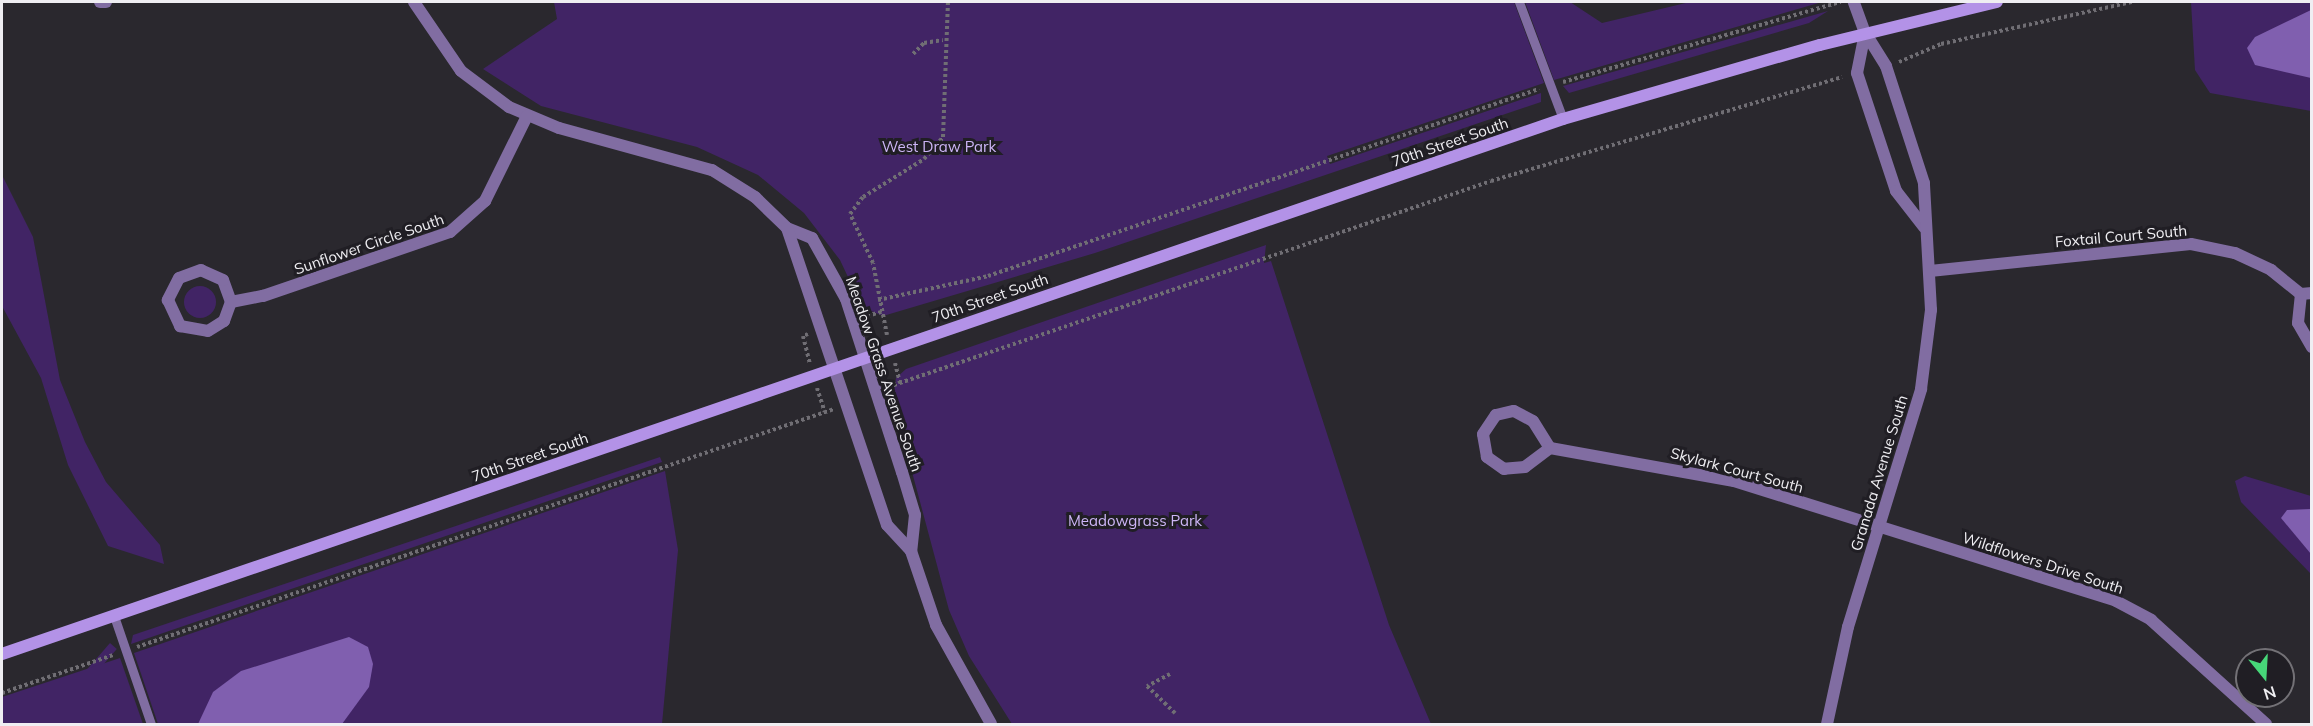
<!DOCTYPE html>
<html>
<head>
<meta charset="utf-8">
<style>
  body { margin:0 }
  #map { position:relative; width:2313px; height:726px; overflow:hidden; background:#2a282e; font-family:Mulish,sans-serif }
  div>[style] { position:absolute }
  .green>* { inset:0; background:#412465; transform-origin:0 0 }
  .round { border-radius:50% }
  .water>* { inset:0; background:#805faf }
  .path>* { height:4px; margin-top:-2px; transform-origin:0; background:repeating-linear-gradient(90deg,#706e74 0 3px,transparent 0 6px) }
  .service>* { height:9px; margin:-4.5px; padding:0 4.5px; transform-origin:4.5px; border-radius:4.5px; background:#816da2 }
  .minor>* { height:12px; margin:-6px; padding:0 6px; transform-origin:6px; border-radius:6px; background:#816da2 }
  .secondary>* { height:12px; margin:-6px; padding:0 6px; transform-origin:6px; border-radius:6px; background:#b392e7 }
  span { translate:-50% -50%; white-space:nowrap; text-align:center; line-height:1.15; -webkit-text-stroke:6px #201e24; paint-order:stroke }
  .street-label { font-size:15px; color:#efeef2 }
  .park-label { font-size:15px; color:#cdb5f6 }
  .frame { position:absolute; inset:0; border:3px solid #efeef2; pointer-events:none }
  .north { position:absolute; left:2235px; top:648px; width:60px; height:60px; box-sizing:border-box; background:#201e24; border:2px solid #737176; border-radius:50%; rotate:162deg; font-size:16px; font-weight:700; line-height:24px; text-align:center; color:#efeef2 }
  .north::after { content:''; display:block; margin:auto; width:21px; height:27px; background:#47d779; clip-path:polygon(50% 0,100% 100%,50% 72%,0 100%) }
</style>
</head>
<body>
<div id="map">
  <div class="green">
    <i style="clip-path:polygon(554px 2px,1514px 2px,1544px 83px,1327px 156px,1330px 164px,1541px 93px,1541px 102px,1095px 253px,883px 316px,862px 307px,840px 260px,804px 213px,758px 175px,697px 147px,541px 106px,483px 69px,557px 19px)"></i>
    <i style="clip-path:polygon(1525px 2px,1570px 2px,1602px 23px,1690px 2px,1822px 2px,1554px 80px)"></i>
    <i style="clip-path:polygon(2191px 2px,2311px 2px,2311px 111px,2210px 93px,2195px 70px)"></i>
    <i style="clip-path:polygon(1828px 11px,1809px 23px,1569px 93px,1563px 86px)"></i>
    <i style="clip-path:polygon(2px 175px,33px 237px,60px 380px,85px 442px,106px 482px,160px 545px,164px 564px,108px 546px,68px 465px,41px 378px,2px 306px)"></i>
    <i style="clip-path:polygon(1266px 245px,1264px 263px,1271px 261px,1389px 625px,1431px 724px,1012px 724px,969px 656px,949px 610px,893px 401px,896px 378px,906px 369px)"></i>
    <i class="round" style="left:184px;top:286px;width:32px;height:32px"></i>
    <i style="clip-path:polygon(660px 457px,662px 462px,131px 644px,133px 635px)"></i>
    <i style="clip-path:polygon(665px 471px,678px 550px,662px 724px,158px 724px,134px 653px)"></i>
    <i style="clip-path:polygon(2245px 476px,2311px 496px,2311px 574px,2241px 502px,2235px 481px)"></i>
    <i style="left:110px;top:643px;width:9px;height:114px;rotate:41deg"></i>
    <i style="clip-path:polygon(120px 658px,143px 724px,2px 724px,2px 697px)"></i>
  </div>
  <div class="water">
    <i style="clip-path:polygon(2311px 10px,2311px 78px,2255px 65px,2247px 48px,2255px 37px)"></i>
    <i style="clip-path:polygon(2311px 509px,2312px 509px,2311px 554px,2281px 518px,2287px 510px)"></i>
    <i style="clip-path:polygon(349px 637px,368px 647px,373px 664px,369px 687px,342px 724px,198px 724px,213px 692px,241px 671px)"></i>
  </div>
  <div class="path">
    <i style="left:913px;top:54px;width:16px;rotate:-45deg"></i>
    <i style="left:924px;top:43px;width:19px;rotate:-9deg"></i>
    <i style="left:1899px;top:62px;width:46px;rotate:-23.2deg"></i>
    <i style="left:1941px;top:44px;width:196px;rotate:-12.4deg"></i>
    <i style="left:1563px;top:82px;width:289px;rotate:-16.1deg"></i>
    <i style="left:878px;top:300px;width:113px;rotate:-12.3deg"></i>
    <i style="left:988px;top:276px;width:582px;rotate:-18.75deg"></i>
    <i style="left:867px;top:316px;width:15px;rotate:-16deg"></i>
    <i style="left:808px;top:334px;width:5px;rotate:158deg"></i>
    <i style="left:803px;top:336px;width:29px;rotate:76deg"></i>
    <i style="left:887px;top:335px;width:73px;rotate:-101deg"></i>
    <i style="left:873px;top:263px;width:54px;rotate:-115.1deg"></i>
    <i style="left:850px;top:214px;width:21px;rotate:-53deg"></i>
    <i style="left:863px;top:197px;width:72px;rotate:-31.9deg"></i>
    <i style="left:924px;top:159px;width:29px;rotate:-49deg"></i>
    <i style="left:943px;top:137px;width:135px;rotate:-87.9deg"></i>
    <i style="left:895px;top:363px;width:21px;rotate:76deg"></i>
    <i style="left:888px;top:387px;width:637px;rotate:-18.86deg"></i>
    <i style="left:1491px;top:181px;width:366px;rotate:-16.5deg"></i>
    <i style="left:817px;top:388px;width:25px;rotate:72deg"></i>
    <i style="left:137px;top:647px;width:737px;rotate:-18.85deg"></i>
    <i style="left:1170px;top:674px;width:26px;rotate:152deg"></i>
    <i style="left:1147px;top:686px;width:39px;rotate:44deg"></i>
    <i style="left:2px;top:693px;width:117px;rotate:-18.9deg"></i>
  </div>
  <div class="service">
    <i style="left:1519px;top:2px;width:125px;rotate:69.4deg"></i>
    <i style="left:114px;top:616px;width:114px;rotate:71.1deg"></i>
  </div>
  <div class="minor">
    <i style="left:100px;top:2px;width:6px"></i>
    <i style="left:414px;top:2px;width:83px;rotate:55.7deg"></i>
    <i style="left:461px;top:71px;width:60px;rotate:36.9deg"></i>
    <i style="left:509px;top:107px;width:54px;rotate:22.8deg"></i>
    <i style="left:559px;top:128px;width:159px;rotate:15.4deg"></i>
    <i style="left:712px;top:170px;width:51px;rotate:32.1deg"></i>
    <i style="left:755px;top:197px;width:45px;rotate:44.1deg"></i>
    <i style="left:787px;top:228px;width:27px;rotate:22deg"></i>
    <i style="left:812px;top:238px;width:70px;rotate:60.9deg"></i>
    <i style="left:846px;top:299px;width:182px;rotate:72.1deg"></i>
    <i style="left:902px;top:472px;width:45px;rotate:73.2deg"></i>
    <i style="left:915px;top:515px;width:36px;rotate:96deg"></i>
    <i style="left:911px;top:551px;width:78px;rotate:71.3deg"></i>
    <i style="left:936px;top:625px;width:113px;rotate:60.9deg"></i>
    <i style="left:1865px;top:33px;width:41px;rotate:101.3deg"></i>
    <i style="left:1857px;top:73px;width:124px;rotate:71.7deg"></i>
    <i style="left:1896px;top:191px;width:46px;rotate:52.1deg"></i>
    <i style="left:787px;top:228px;width:313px;rotate:71.4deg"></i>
    <i style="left:887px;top:525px;width:35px;rotate:47deg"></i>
    <i style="left:1930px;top:271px;width:262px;rotate:-5.9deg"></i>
    <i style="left:2191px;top:244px;width:45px;rotate:11.6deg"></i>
    <i style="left:2235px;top:253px;width:40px;rotate:25deg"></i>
    <i style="left:2271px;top:270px;width:38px;rotate:39deg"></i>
    <i style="left:2301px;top:294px;width:11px;rotate:-5deg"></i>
    <i style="left:2301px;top:294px;width:29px;rotate:96deg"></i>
    <i style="left:2298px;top:323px;width:28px;rotate:60deg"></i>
    <i style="left:231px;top:302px;width:23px;rotate:-110deg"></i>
    <i style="left:223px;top:280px;width:24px;rotate:-156deg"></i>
    <i style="left:201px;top:270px;width:23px;rotate:160deg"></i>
    <i style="left:179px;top:278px;width:25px;rotate:117deg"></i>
    <i style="left:168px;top:300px;width:29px;rotate:65deg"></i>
    <i style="left:180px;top:326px;width:28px;rotate:10deg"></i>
    <i style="left:208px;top:331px;width:19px;rotate:-32deg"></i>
    <i style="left:224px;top:321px;width:20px;rotate:-70deg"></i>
    <i style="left:231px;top:302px;width:33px;rotate:-11deg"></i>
    <i style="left:263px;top:296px;width:198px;rotate:-18.9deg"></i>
    <i style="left:450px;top:232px;width:47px;rotate:-41.5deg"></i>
    <i style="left:485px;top:201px;width:95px;rotate:-63.7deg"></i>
    <i style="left:1550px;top:448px;width:31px;rotate:143deg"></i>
    <i style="left:1525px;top:467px;width:21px;rotate:175deg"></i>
    <i style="left:1504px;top:469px;width:21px;rotate:-145deg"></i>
    <i style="left:1487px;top:457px;width:23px;rotate:-100deg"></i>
    <i style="left:1483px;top:434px;width:23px;rotate:-56deg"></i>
    <i style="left:1496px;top:415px;width:18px;rotate:-13deg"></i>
    <i style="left:1514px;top:411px;width:21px;rotate:28deg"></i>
    <i style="left:1533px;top:421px;width:32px;rotate:58deg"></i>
    <i style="left:1550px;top:448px;width:187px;rotate:10.2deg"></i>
    <i style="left:1734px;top:481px;width:400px;rotate:17.4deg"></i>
    <i style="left:2116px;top:601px;width:40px;rotate:28deg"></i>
    <i style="left:2151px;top:620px;width:155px;rotate:42.1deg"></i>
    <i style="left:1827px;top:724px;width:99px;rotate:-77.8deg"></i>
    <i style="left:1848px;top:627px;width:249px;rotate:-72.9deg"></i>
    <i style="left:1921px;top:389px;width:80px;rotate:-82.8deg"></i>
    <i style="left:1931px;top:310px;width:127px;rotate:-93.2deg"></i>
    <i style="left:1924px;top:183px;width:123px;rotate:-108deg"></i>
    <i style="left:1886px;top:66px;width:39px;rotate:-122deg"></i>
    <i style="left:1865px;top:33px;width:33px;rotate:-110deg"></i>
  </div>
  <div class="secondary">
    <i style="left:2px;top:654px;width:1650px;rotate:-18.92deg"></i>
    <i style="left:1563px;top:119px;width:267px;rotate:-16.1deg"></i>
    <i style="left:1820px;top:45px;width:182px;rotate:-13.7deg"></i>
  </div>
  <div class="street-label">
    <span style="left:1450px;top:142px;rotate:-19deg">70th Street South</span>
    <span style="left:2121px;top:236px;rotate:-5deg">Foxtail Court South</span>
    <span style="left:369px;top:244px;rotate:-19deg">Sunflower Circle South</span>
    <span style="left:990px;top:298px;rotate:-19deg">70th Street South</span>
    <span style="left:884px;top:374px;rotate:71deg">Meadow Grass Avenue South</span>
    <span style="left:530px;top:457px;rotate:-19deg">70th Street South</span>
    <span style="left:1737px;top:470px;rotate:15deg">Skylark Court South</span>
    <span style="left:1879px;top:473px;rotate:-73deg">Granada Avenue South</span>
    <span style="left:2043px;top:563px;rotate:18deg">Wildflowers Drive South</span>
  </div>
  <div class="park-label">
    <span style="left:939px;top:147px">West Draw Park</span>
    <span style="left:1135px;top:521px">Meadowgrass Park</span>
  </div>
  <div class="frame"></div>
  <div class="north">N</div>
</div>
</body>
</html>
